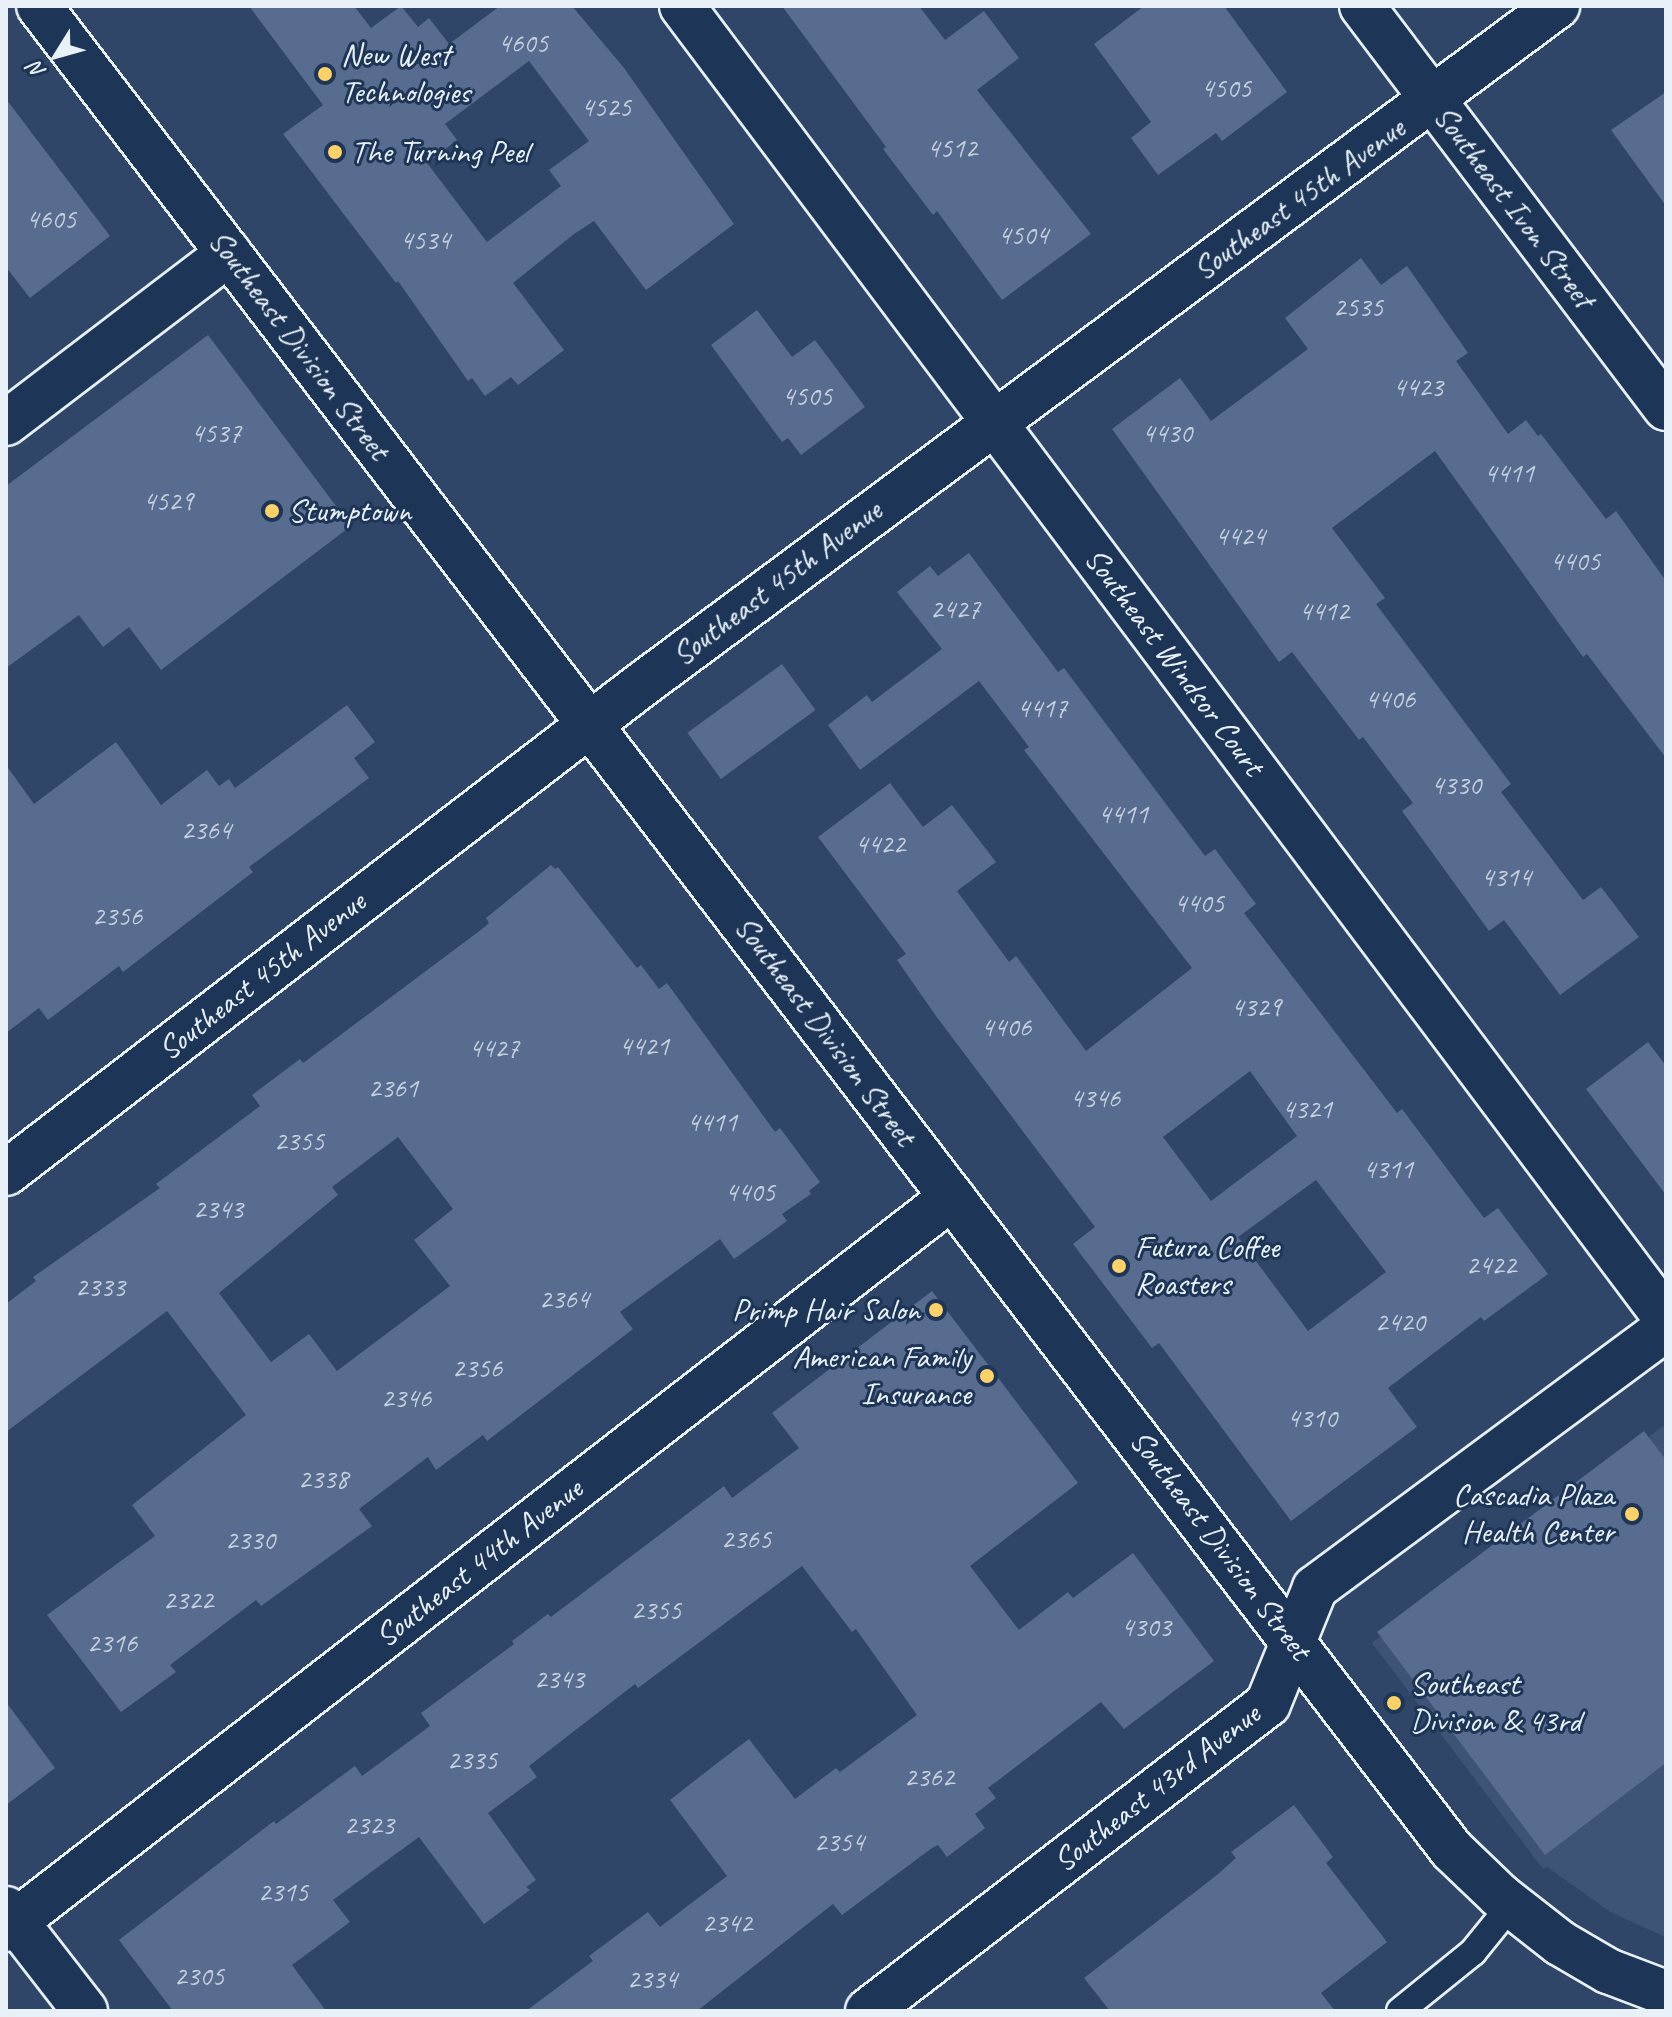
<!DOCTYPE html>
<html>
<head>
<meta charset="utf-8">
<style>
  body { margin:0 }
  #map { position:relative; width:1672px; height:2017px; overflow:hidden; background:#2f4668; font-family:Caveat,sans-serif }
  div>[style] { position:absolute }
  .built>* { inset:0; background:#3e5477 }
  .building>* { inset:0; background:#586c8f; transform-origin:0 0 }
  .roads { filter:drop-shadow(2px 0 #e8f1f8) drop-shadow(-2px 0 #e8f1f8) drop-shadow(0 2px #e8f1f8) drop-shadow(0 -2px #e8f1f8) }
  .service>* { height:26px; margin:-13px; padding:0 13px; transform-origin:13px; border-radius:13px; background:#1d3557 }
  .minor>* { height:44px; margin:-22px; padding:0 22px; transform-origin:22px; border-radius:22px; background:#1d3557 }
  .secondary>* { height:44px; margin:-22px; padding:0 22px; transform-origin:22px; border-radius:22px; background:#1d3557 }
  .dots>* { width:22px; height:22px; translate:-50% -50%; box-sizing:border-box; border:4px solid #1d3557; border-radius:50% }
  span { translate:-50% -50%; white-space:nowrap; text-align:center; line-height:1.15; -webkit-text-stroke:6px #1d3557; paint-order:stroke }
  .number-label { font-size:28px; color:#c4d0de }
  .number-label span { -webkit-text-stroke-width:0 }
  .poi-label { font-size:32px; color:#e8f1f8 }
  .left { translate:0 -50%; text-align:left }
  .right { translate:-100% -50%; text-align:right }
  .street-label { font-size:32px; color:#e8f1f8 }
  .frame { position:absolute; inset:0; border:8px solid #e8f1f8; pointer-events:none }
  .north { position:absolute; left:16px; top:16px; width:80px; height:80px; -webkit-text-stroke:6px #1d3557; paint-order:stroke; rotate:233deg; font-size:22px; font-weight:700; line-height:32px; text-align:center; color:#e8f1f8 }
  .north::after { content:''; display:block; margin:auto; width:28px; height:36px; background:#e8f1f8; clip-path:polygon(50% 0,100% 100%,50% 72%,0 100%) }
</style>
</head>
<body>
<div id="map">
  <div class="built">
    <i style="clip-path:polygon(1666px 1424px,1666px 1937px,1612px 1913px,1547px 1867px,1543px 1869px,1372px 1643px)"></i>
  </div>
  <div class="building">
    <i style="clip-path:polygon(evenodd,249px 6px,354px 6px,371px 28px,401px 6px,418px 27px,429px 18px,449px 44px,500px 6px,572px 6px,624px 68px,734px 224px,646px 290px,594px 221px,574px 234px,513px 283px,564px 350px,518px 385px,511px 377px,485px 396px,472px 378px,468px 381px,398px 281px,396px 283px,283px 134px,323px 105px,249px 6px,529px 61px,589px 141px,549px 170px,561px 186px,487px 242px,427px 163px,457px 140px,445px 124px,529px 61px)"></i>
    <i style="clip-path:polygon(782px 6px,919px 6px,945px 40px,984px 11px,1019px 58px,977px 90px,1091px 234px,1002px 300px,937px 211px,933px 215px,883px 149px,886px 147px)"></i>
    <i style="clip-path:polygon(1144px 6px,1224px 6px,1287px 92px,1222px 141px,1216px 133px,1158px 175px,1131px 138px,1151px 122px,1094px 44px)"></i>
    <i style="clip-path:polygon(1666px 92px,1666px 206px,1611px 130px)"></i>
    <i style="clip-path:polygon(6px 99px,110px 236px,30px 298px,6px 267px)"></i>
    <i style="clip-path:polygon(1361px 258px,1381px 285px,1407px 266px,1468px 353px,1456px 361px,1508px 434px,1526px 420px,1538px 436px,1541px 434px,1606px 519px,1616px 511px,1666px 581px,1666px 758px,1587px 654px,1583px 657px,1435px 451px,1332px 528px,1385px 598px,1376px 604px,1511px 784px,1501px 792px,1583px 900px,1601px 887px,1639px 937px,1560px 995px,1504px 920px,1489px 931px,1402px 811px,1413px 803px,1363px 737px,1359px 740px,1292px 652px,1279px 662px,1112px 429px,1180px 378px,1211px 421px,1308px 349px,1285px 318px)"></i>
    <i style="clip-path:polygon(757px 310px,792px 357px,815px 340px,865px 407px,801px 455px,788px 438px,782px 442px,711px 345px)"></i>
    <i style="clip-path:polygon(208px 335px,351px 526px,161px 670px,129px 627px,103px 647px,79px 615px,6px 668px,6px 486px)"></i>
    <i style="clip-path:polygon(evenodd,969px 553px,1058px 672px,1064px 668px,1205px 856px,1215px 849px,1256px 904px,1244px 913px,1397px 1113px,1402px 1109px,1484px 1218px,1498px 1208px,1548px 1274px,1484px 1321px,1481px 1317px,1388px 1388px,1417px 1427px,1291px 1521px,1159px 1343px,1152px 1348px,1073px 1244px,1095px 1227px,936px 1016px,897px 960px,906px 954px,818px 837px,890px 783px,923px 827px,952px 805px,996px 862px,957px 891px,1009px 962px,1016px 956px,1086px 1051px,1192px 968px,1024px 750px,1029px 747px,979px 681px,860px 770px,828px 725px,867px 695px,872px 702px,942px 649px,897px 592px,930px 566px,938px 576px,969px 553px,1250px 1071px,1297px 1136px,1211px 1201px,1163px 1137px,1250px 1071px,969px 553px,1316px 1180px,1386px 1272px,1308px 1331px,1238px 1237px,1316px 1180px)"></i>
    <i style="left:782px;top:664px;width:57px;height:117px;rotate:54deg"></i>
    <i style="clip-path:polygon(347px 705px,375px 742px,354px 758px,369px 778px,249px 867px,253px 872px,123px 972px,119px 966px,48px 1020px,39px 1008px,6px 1033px,6px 765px,34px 804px,116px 742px,161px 805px,207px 770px,219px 786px,229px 779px,235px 788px)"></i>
    <i style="clip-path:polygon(evenodd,551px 865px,555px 869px,558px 867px,637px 968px,641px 965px,659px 989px,667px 983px,775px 1132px,780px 1128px,820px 1182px,809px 1191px,811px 1194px,782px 1214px,787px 1221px,734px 1259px,720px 1239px,620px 1312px,633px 1329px,487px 1441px,483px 1435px,436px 1470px,428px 1457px,359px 1509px,372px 1526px,261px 1606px,256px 1600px,170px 1665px,176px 1672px,121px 1712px,47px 1615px,155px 1536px,132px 1505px,246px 1415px,167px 1311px,6px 1432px,6px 1304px,36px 1281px,33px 1277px,160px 1188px,156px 1184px,260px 1106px,252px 1095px,300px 1059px,303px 1063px,482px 929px,489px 923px,486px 918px,551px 865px,398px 1137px,453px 1209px,414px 1240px,450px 1286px,337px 1371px,309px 1334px,271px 1362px,219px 1293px,338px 1195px,332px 1187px,398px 1137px)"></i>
    <i style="clip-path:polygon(1648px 1042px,1666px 1066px,1666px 1195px,1586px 1089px)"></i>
    <i style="clip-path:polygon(932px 1291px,1078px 1483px,970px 1566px,1019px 1630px,1068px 1592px,1073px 1598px,1133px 1553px,1214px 1661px,1124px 1729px,1101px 1702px,988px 1788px,996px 1798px,975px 1814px,985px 1828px,947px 1857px,938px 1845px,932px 1848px,842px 1915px,833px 1904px,697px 2011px,526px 2011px,593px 1961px,589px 1956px,648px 1912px,660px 1927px,727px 1876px,670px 1800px,716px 1764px,749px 1739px,795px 1799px,836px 1768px,840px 1772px,917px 1715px,856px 1629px,852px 1632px,802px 1566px,638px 1688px,635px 1684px,529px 1766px,537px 1777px,488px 1813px,536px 1880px,526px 1887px,530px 1890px,484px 1924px,419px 1837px,333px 1900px,350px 1922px,292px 1965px,326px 2011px,173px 2011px,119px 1940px,274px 1821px,276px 1824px,355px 1766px,362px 1776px,430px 1726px,421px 1713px,514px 1644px,512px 1641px,548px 1614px,551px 1617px,724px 1486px,732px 1498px,799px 1448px,772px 1413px)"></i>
    <i style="clip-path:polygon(1644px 1431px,1666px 1460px,1666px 1763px,1545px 1855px,1377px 1632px)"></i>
    <i style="clip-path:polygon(6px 1702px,55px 1768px,6px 1805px)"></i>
    <i style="clip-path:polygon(1294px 1805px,1333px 1857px,1326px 1863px,1387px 1942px,1321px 1993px,1335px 2011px,1110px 2011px,1084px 1978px,1217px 1875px,1236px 1858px,1231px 1852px)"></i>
  </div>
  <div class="roads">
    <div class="service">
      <i style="left:1400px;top:2011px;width:94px;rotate:-38.9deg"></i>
      <i style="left:1473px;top:1952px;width:60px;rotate:-51deg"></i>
    </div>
    <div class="minor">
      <i style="left:682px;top:6px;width:1640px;rotate:53.13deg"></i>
      <i style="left:1362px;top:6px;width:504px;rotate:52.9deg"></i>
      <i style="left:6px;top:423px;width:280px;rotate:-37.3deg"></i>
      <i style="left:6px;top:1173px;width:804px;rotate:-37.53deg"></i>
      <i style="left:644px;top:683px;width:1137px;rotate:-36.56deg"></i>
      <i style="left:6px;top:1909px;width:129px;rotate:52.2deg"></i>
      <i style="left:6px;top:1929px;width:1196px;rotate:-37.73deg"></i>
      <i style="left:868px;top:2011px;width:504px;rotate:-37.51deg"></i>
      <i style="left:1268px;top:1704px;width:125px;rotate:-67.9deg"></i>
      <i style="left:1315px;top:1588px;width:437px;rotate:-36.5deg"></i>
    </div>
    <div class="secondary">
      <i style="left:39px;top:6px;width:2323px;rotate:52.54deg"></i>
      <i style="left:1452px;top:1850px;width:66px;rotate:43.8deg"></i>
      <i style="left:1500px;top:1896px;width:76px;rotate:38.1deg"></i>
      <i style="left:1560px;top:1943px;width:56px;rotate:30.3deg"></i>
      <i style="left:1608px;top:1971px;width:62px;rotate:20.8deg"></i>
    </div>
  </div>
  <div class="dots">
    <i style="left:325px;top:74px;background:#ffd166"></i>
    <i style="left:335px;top:152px;background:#ffd166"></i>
    <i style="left:272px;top:511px;background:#ffd166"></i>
    <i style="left:1119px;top:1266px;background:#ffd166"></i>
    <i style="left:936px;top:1310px;background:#ffd166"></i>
    <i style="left:987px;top:1376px;background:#ffd166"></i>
    <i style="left:1632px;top:1514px;background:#ffd166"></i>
    <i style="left:1394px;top:1703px;background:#ffd166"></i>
  </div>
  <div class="number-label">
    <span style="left:523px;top:43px">4605</span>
    <span style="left:1226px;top:88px">4505</span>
    <span style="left:606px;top:107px">4525</span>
    <span style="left:952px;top:148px">4512</span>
    <span style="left:51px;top:219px">4605</span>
    <span style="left:1023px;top:235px">4504</span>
    <span style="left:425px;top:240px">4534</span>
    <span style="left:1358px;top:307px">2535</span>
    <span style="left:1418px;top:387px">4423</span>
    <span style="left:807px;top:396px">4505</span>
    <span style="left:216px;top:433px">4537</span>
    <span style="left:1167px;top:433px">4430</span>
    <span style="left:1509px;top:473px">4411</span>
    <span style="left:168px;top:501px">4529</span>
    <span style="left:1240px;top:536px">4424</span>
    <span style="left:1575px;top:561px">4405</span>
    <span style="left:955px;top:609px">2427</span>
    <span style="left:1324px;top:611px">4412</span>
    <span style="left:1390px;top:699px">4406</span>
    <span style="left:1042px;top:708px">4417</span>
    <span style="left:1456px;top:785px">4330</span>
    <span style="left:1123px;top:814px">4411</span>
    <span style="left:206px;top:830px">2364</span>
    <span style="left:880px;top:844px">4422</span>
    <span style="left:1506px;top:877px">4314</span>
    <span style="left:1199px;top:903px">4405</span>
    <span style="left:117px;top:916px">2356</span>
    <span style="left:1256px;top:1007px">4329</span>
    <span style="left:1006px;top:1027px">4406</span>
    <span style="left:644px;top:1046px">4421</span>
    <span style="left:494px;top:1048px">4427</span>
    <span style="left:393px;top:1088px">2361</span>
    <span style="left:1095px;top:1098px">4346</span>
    <span style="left:1307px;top:1109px">4321</span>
    <span style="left:712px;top:1122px">4411</span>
    <span style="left:299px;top:1141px">2355</span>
    <span style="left:1388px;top:1169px">4311</span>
    <span style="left:750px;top:1192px">4405</span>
    <span style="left:218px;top:1209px">2343</span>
    <span style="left:1491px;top:1265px">2422</span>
    <span style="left:100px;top:1287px">2333</span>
    <span style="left:564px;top:1299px">2364</span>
    <span style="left:1400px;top:1322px">2420</span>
    <span style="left:477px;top:1368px">2356</span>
    <span style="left:406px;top:1398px">2346</span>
    <span style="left:1312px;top:1418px">4310</span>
    <span style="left:323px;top:1479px">2338</span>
    <span style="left:746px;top:1539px">2365</span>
    <span style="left:250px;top:1540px">2330</span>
    <span style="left:188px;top:1600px">2322</span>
    <span style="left:656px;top:1610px">2355</span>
    <span style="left:1146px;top:1627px">4303</span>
    <span style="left:112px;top:1643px">2316</span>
    <span style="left:559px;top:1679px">2343</span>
    <span style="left:472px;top:1760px">2335</span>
    <span style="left:929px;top:1777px">2362</span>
    <span style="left:369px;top:1825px">2323</span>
    <span style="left:839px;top:1842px">2354</span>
    <span style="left:283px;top:1892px">2315</span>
    <span style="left:727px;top:1923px">2342</span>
    <span style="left:199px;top:1976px">2305</span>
    <span style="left:652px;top:1979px">2334</span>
  </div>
  <div class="poi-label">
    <span class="left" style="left:341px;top:74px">New West<br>Technologies</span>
    <span class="left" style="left:351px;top:152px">The Turning Peel</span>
    <span class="left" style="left:288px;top:511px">Stumptown</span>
    <span class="left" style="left:1135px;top:1266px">Futura Coffee<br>Roasters</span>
    <span class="right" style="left:920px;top:1310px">Primp Hair Salon</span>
    <span class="right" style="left:971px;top:1376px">American Family<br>Insurance</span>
    <span class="right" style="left:1614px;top:1514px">Cascadia Plaza<br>Health Center</span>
    <span class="left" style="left:1410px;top:1703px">Southeast<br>Division &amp; 43rd</span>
  </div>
  <div class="street-label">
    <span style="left:1299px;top:199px;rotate:-36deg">Southeast 45th Avenue</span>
    <span style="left:1514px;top:207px;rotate:53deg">Southeast Ivon Street</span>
    <span style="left:299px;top:345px;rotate:53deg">Southeast Division Street</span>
    <span style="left:777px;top:583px;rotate:-37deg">Southeast 45th Avenue</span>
    <span style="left:1174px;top:662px;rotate:53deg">Southeast Windsor Court</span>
    <span style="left:262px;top:976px;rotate:-38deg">Southeast 45th Avenue</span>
    <span style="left:825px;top:1031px;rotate:53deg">Southeast Division Street</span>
    <span style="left:1220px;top:1545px;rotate:53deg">Southeast Division Street</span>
    <span style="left:479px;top:1563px;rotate:-38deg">Southeast 44th Avenue</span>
    <span style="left:1157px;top:1788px;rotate:-38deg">Southeast 43rd Avenue</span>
  </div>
  <div class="frame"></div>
  <div class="north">N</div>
</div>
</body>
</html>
